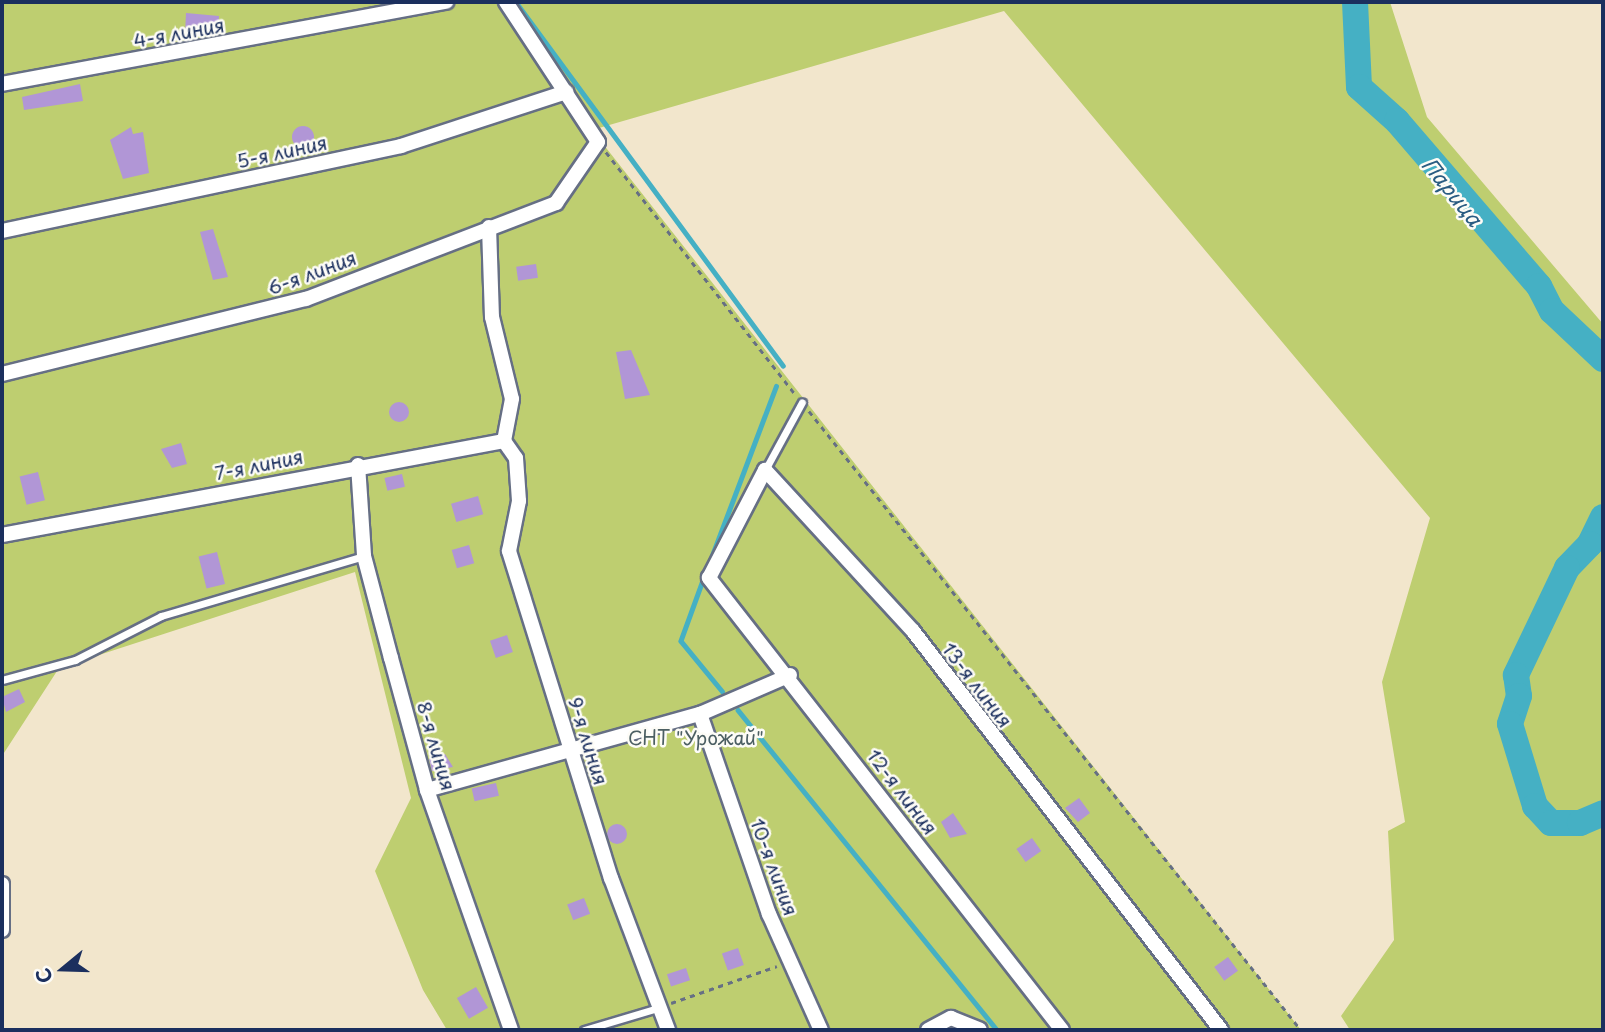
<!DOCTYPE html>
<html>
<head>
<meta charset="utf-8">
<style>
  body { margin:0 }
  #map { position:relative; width:1605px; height:1032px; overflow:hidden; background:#f2e6cc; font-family:"Playpen Sans",sans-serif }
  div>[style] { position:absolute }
  .green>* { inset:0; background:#bece70 }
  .stream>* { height:4.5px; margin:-2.25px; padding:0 2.25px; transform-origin:2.25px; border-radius:2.25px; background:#45b0c4 }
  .river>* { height:26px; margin:-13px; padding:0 13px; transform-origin:13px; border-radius:13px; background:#45b0c4 }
  .building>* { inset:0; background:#b196d6; transform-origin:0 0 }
  .round { border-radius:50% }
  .path>* { height:2.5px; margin-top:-1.25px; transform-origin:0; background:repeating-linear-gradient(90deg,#666f84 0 5px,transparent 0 10px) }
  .roads { filter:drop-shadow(2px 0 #666f84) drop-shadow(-2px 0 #666f84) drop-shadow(0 2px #666f84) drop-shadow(0 -2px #666f84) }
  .lane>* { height:7px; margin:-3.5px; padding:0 3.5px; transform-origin:3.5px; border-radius:3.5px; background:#fff }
  .street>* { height:14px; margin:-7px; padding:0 7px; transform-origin:7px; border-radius:7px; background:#fff }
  span { translate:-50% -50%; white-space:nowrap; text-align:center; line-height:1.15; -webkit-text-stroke:5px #fdfcf7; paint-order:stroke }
  .street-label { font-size:19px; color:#1b2f5e }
  .park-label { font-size:19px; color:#4c5f63 }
  .water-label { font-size:21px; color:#2a5c82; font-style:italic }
  .frame { position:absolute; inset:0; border:4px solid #1b2f5e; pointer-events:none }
  .north { position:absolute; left:28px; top:934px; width:70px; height:70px; -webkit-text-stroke:5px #fdfcf7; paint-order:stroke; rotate:251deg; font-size:19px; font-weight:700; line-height:28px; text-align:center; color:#1b2f5e }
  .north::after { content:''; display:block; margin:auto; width:24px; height:32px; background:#1b2f5e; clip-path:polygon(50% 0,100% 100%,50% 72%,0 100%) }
</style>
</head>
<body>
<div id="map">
  <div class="green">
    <i style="clip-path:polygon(2px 2px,1390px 2px,1427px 117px,1603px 324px,1603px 1030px,1350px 1030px,1341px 1016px,1394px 940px,1388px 831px,1405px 822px,1382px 682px,1430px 518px,1004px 11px,592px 130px,1301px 1030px,447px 1030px,423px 990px,375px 871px,411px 798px,355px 572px,59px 668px,2px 756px)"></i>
  </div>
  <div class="stream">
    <i style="left:516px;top:2px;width:451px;rotate:53.7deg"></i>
    <i style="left:708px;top:566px;width:192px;rotate:-69.3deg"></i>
    <i style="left:705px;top:575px;width:70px;rotate:110deg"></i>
    <i style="left:681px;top:641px;width:65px;rotate:50.6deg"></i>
    <i style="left:738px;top:710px;width:412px;rotate:51deg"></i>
  </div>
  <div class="river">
    <i style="left:1355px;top:2px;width:85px;rotate:87.3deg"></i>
    <i style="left:1359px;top:87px;width:51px;rotate:41.8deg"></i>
    <i style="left:1397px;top:121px;width:218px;rotate:49.3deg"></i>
    <i style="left:1539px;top:286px;width:28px;rotate:63deg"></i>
    <i style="left:1552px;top:311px;width:70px;rotate:43.3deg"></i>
    <i style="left:1603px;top:517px;width:30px;rotate:116deg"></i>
    <i style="left:1590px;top:544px;width:33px;rotate:134deg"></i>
    <i style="left:1567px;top:568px;width:119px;rotate:115.5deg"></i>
    <i style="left:1516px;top:675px;width:21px;rotate:82deg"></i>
    <i style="left:1519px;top:696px;width:29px;rotate:108deg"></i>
    <i style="left:1510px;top:724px;width:86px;rotate:73deg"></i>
    <i style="left:1535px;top:806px;width:23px;rotate:47deg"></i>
    <i style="left:1551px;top:823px;width:29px"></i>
    <i style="left:1580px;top:823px;width:25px;rotate:-23deg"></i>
  </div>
  <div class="building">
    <i style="clip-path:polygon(186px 13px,219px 16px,218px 34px,185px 34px)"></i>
    <i style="clip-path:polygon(80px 84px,83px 101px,24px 110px,22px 97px)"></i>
    <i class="round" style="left:292px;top:126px;width:22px;height:22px"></i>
    <i style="clip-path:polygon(131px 127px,133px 134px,143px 132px,149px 173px,123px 179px,110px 140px)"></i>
    <i style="clip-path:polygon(213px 229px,228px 277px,213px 280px,200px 232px)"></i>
    <i style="left:536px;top:264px;width:14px;height:20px;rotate:82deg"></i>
    <i style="clip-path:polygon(631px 350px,650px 395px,625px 399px,616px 352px)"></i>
    <i class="round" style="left:389px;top:402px;width:20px;height:20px"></i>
    <i style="clip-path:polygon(181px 443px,187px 464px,172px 468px,161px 449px)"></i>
    <i style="left:38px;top:472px;width:29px;height:19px;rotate:76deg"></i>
    <i style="left:402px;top:474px;width:13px;height:18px;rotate:77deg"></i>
    <i style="left:478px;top:496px;width:19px;height:28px;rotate:74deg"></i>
    <i style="left:469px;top:545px;width:19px;height:18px;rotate:74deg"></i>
    <i style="left:217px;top:552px;width:33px;height:19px;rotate:76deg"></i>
    <i style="left:507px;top:635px;width:18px;height:18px;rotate:71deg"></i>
    <i style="clip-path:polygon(19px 689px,25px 702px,6px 712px,2px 697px)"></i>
    <i style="clip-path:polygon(445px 754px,453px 767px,432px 771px,429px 759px)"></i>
    <i style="left:496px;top:783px;width:13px;height:25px;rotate:77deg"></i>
    <i style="clip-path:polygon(1079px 798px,1090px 813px,1078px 822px,1065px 808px)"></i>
    <i style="clip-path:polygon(953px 813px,967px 834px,950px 838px,941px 822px)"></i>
    <i class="round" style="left:607px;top:824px;width:20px;height:20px"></i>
    <i style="left:1032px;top:838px;width:16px;height:19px;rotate:55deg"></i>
    <i style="left:584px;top:898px;width:17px;height:18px;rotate:69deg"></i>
    <i style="left:738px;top:948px;width:18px;height:17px;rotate:71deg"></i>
    <i style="left:1228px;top:957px;width:17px;height:17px;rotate:54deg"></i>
    <i style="left:686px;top:968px;width:13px;height:20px;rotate:72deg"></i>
    <i style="left:476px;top:987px;width:24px;height:22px;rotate:60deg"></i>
  </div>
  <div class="path">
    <i style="left:606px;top:152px;width:308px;rotate:52deg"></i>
    <i style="left:809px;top:411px;width:791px;rotate:51.52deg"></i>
    <i style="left:671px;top:1003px;width:112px;rotate:-19.2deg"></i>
  </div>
  <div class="roads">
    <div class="lane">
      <i style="left:765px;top:470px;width:77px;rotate:-61.4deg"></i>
      <i style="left:2px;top:680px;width:76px;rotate:-15.3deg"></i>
      <i style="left:75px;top:660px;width:97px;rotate:-27.1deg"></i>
      <i style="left:161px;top:616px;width:212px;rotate:-16.5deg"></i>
      <i style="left:584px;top:1030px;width:77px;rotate:-16.6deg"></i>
    </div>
    <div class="street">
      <i style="left:2px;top:84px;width:452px;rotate:-10.5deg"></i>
      <i style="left:489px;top:227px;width:90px;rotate:88.1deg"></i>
      <i style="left:492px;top:317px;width:84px;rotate:76.3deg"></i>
      <i style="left:512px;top:399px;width:43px;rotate:100.8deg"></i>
      <i style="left:2px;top:231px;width:408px;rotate:-12deg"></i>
      <i style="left:401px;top:146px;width:174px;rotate:-18.1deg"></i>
      <i style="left:2px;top:374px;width:313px;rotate:-13.9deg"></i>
      <i style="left:306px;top:299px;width:268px;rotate:-21deg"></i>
      <i style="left:556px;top:203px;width:74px;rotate:-55.5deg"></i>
      <i style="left:598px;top:142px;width:168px;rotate:-123.3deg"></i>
      <i style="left:358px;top:465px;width:91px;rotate:86.2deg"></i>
      <i style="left:364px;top:556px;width:106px;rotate:75.2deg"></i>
      <i style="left:391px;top:658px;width:137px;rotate:74.7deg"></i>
      <i style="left:427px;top:790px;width:254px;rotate:70.7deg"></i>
      <i style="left:2px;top:535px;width:511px;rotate:-10.61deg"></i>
      <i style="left:504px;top:441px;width:21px;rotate:55deg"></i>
      <i style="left:516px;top:458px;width:43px;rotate:86deg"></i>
      <i style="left:519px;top:501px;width:51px;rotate:101.3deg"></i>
      <i style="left:509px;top:551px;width:343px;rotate:72.7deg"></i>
      <i style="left:611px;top:878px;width:162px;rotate:69.4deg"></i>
      <i style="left:700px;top:714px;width:212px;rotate:71deg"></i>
      <i style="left:769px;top:914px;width:127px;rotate:65.9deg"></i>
      <i style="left:427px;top:790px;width:283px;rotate:-15.6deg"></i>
      <i style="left:700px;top:714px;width:98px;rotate:-23.4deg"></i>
      <i style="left:2px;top:884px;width:46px;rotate:90deg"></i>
      <i style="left:928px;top:1030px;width:26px;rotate:-28deg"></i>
      <i style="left:951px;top:1018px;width:31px;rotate:22deg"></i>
      <i style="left:1062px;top:1030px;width:574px;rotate:-127.99deg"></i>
      <i style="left:709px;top:578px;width:122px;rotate:-62.6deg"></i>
      <i style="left:765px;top:470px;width:219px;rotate:47.4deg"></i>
      <i style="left:913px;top:631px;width:504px;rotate:52.33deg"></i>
    </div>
  </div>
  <div class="street-label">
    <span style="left:179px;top:33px;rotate:-10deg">4-я линия</span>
    <span style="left:282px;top:152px;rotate:-12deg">5-я линия</span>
    <span style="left:312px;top:273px;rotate:-20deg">6-я линия</span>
    <span style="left:259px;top:465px;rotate:-11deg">7-я линия</span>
    <span style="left:977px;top:685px;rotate:53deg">13-я линия</span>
    <span style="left:588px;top:741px;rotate:73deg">9-я линия</span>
    <span style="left:436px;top:746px;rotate:74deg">8-я линия</span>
    <span style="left:902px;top:792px;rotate:53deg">12-я линия</span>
    <span style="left:774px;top:867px;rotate:70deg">10-я линия</span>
  </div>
  <div class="park-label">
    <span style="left:696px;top:738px">СНТ "Урожай"</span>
  </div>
  <div class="water-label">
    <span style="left:1453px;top:191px;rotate:51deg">Парица</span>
  </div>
  <div class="frame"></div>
  <div class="north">С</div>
</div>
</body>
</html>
